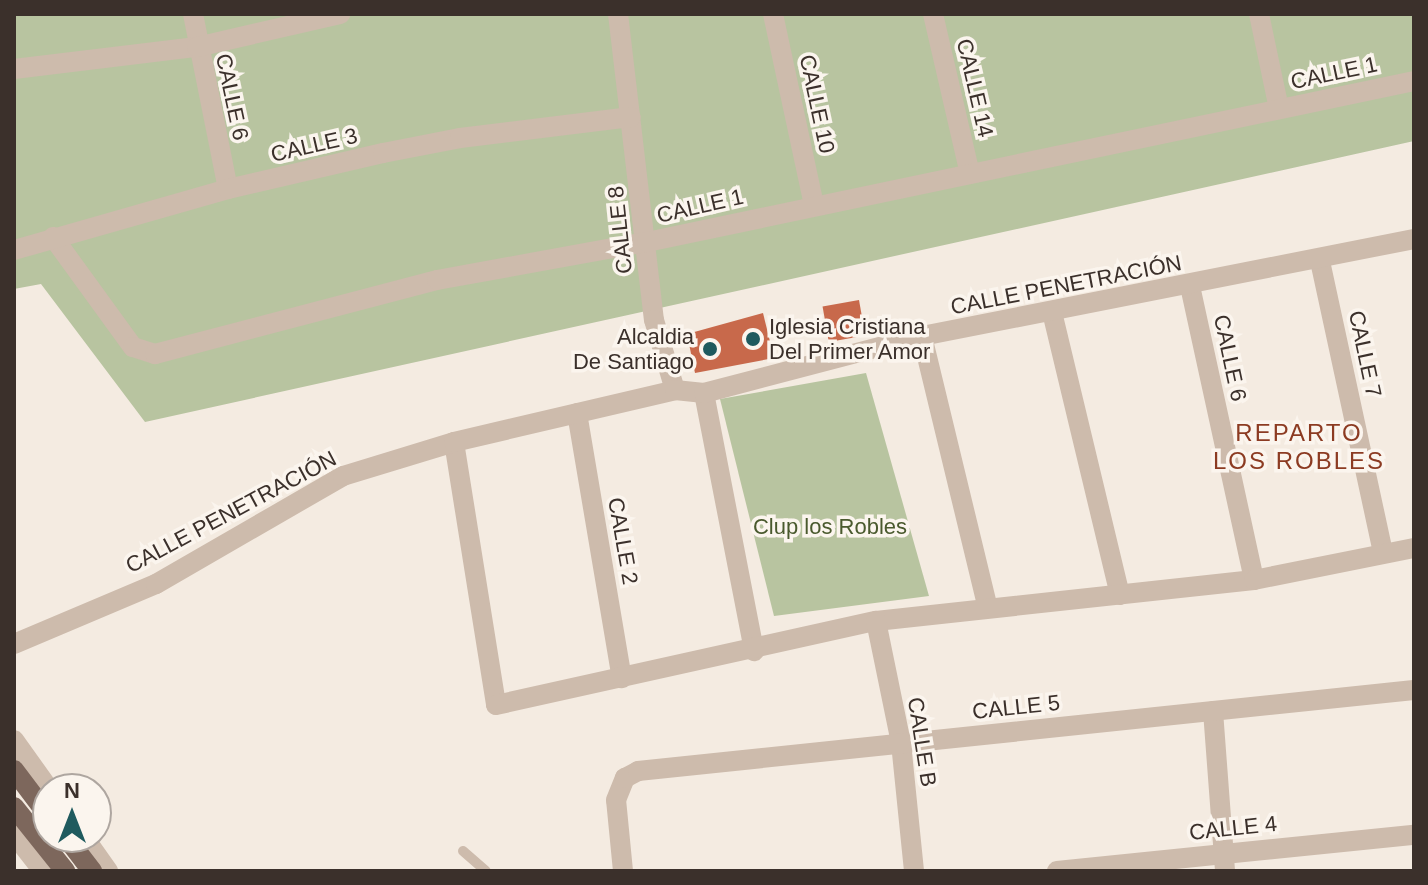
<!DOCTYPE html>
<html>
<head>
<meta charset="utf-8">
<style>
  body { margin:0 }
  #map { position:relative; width:1428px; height:885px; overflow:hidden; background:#f4ebe1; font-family:Arial,sans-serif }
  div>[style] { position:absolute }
  .green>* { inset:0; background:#b8c4a0 }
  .building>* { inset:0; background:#c8694b; transform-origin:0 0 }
  .service>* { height:10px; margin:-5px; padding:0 5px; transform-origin:5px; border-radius:5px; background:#cdbbac }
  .minor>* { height:20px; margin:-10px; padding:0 10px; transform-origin:10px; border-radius:10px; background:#cdbbac }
  .tertiary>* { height:20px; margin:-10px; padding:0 10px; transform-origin:10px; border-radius:10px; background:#cdbbac }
  .primary>* { height:20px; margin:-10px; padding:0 10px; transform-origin:10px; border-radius:10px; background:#7d675c }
  .dots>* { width:22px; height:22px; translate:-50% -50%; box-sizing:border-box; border:4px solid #fbf5ee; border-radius:50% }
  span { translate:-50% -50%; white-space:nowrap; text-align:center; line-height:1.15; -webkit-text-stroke:7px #fbf5ee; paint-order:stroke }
  .street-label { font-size:22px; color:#3b302b }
  .poi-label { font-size:22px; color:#3b302b }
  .left { translate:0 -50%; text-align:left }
  .right { translate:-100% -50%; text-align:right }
  .park-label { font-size:22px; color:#4a5a2e }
  .neighbourhood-label { font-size:24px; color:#8c3b22; letter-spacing:2px }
  .frame { position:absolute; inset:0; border:16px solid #3b302b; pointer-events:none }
  .north { position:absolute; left:32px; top:773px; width:80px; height:80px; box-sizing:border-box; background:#fbf5ee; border:2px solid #aea6a0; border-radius:50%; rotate:0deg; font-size:22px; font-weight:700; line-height:32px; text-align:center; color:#3b302b }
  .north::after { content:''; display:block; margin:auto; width:28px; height:36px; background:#1f5a5e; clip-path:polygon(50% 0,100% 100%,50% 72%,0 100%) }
</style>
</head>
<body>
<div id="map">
  <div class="green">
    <i style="clip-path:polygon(14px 14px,1414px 14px,1414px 141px,145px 422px,41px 284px,14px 289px)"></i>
    <i style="clip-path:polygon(866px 373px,929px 596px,774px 616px,720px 399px)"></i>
  </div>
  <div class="building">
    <i style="left:859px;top:300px;width:36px;height:37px;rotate:80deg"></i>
    <i style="clip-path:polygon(763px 313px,774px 358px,695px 373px,687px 334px)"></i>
  </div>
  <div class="service">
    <i style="left:463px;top:851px;width:30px;rotate:41deg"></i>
  </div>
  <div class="minor">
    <i style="left:193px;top:14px;width:178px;rotate:78.7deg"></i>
    <i style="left:618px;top:14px;width:308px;rotate:83.3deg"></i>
    <i style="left:654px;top:320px;width:73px;rotate:73.3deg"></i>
    <i style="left:773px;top:14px;width:195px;rotate:77.9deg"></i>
    <i style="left:933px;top:14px;width:164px;rotate:77deg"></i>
    <i style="left:1259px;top:14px;width:97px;rotate:78.1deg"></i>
    <i style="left:14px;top:69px;width:184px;rotate:-6.9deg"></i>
    <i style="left:197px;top:47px;width:147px;rotate:-13deg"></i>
    <i style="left:53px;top:237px;width:136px;rotate:54deg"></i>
    <i style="left:133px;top:347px;width:23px;rotate:18deg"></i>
    <i style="left:155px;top:354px;width:292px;rotate:-14.7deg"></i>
    <i style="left:437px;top:280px;width:213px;rotate:-10.3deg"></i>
    <i style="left:647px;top:242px;width:784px;rotate:-11.85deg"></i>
    <i style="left:14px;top:250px;width:223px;rotate:-15.9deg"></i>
    <i style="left:228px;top:189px;width:159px;rotate:-13.1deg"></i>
    <i style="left:383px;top:153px;width:78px;rotate:-11deg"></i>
    <i style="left:460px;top:138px;width:172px;rotate:-7deg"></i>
    <i style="left:1320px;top:261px;width:298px;rotate:77.8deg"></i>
    <i style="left:1190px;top:286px;width:301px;rotate:77.7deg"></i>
    <i style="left:1052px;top:312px;width:291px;rotate:76.5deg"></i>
    <i style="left:922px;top:336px;width:280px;rotate:76.4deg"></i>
    <i style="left:704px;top:393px;width:263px;rotate:79deg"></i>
    <i style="left:577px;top:413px;width:269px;rotate:80.4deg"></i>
    <i style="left:454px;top:442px;width:266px;rotate:80.9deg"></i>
    <i style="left:496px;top:705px;width:389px;rotate:-12.5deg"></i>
    <i style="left:876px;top:621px;width:380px;rotate:-6.2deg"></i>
    <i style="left:1254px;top:580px;width:163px;rotate:-11.3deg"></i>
    <i style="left:876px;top:621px;width:125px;rotate:78.4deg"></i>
    <i style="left:901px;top:743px;width:129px;rotate:84.2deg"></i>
    <i style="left:14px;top:644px;width:154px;rotate:-22.9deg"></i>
    <i style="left:156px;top:584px;width:216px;rotate:-30deg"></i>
    <i style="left:343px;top:476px;width:116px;rotate:-17deg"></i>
    <i style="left:454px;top:442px;width:227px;rotate:-13.2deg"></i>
    <i style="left:675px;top:390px;width:29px;rotate:6deg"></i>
    <i style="left:704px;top:393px;width:225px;rotate:-14.7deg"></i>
    <i style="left:922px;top:336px;width:501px;rotate:-11.15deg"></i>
    <i style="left:1213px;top:711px;width:160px;rotate:85.7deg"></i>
    <i style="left:623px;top:871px;width:71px;rotate:-95.6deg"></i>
    <i style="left:616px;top:800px;width:24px;rotate:-68deg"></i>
    <i style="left:625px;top:778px;width:15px;rotate:-28deg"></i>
    <i style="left:638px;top:771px;width:780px;rotate:-5.96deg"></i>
    <i style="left:1057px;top:871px;width:359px;rotate:-5.8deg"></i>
  </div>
  <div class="tertiary">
    <i style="left:14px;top:740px;width:60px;rotate:54.5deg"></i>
    <i style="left:14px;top:834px;width:47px;rotate:51.9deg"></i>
    <i style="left:84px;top:837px;width:42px;rotate:54.8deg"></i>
  </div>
  <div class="primary">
    <i style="left:14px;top:770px;width:56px;rotate:52.9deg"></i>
    <i style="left:14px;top:807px;width:82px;rotate:51.4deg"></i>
    <i style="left:66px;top:837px;width:43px;rotate:52.6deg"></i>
  </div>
  <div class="dots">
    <i style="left:753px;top:339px;background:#1f5a5e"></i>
    <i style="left:710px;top:349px;background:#1f5a5e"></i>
  </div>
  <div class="street-label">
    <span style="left:1334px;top:73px;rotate:-12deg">CALLE 1</span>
    <span style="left:975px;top:88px;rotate:77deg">CALLE 14</span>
    <span style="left:232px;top:97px;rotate:78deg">CALLE 6</span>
    <span style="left:817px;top:104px;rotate:78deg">CALLE 10</span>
    <span style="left:314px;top:145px;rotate:-13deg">CALLE 3</span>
    <span style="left:700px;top:206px;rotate:-13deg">CALLE 1</span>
    <span style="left:620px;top:230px;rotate:-96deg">CALLE 8</span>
    <span style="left:1066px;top:285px;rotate:-11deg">CALLE PENETRACIÓN</span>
    <span style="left:1365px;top:354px;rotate:78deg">CALLE 7</span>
    <span style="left:1230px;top:358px;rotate:78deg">CALLE 6</span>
    <span style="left:231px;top:512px;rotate:-28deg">CALLE PENETRACIÓN</span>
    <span style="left:623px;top:541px;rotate:80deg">CALLE 2</span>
    <span style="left:1016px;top:707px;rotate:-6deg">CALLE 5</span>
    <span style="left:922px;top:742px;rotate:81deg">CALLE B</span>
    <span style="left:1233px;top:828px;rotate:-6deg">CALLE 4</span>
  </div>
  <div class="poi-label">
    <span class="left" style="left:769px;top:339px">Iglesia Cristiana<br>Del Primer Amor</span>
    <span class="right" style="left:694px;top:349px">Alcaldia<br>De Santiago</span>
  </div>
  <div class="park-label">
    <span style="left:830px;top:527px">Clup los Robles</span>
  </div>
  <div class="neighbourhood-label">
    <span style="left:1299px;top:447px">REPARTO<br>LOS ROBLES</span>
  </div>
  <div class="frame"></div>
  <div class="north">N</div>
</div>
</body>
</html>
